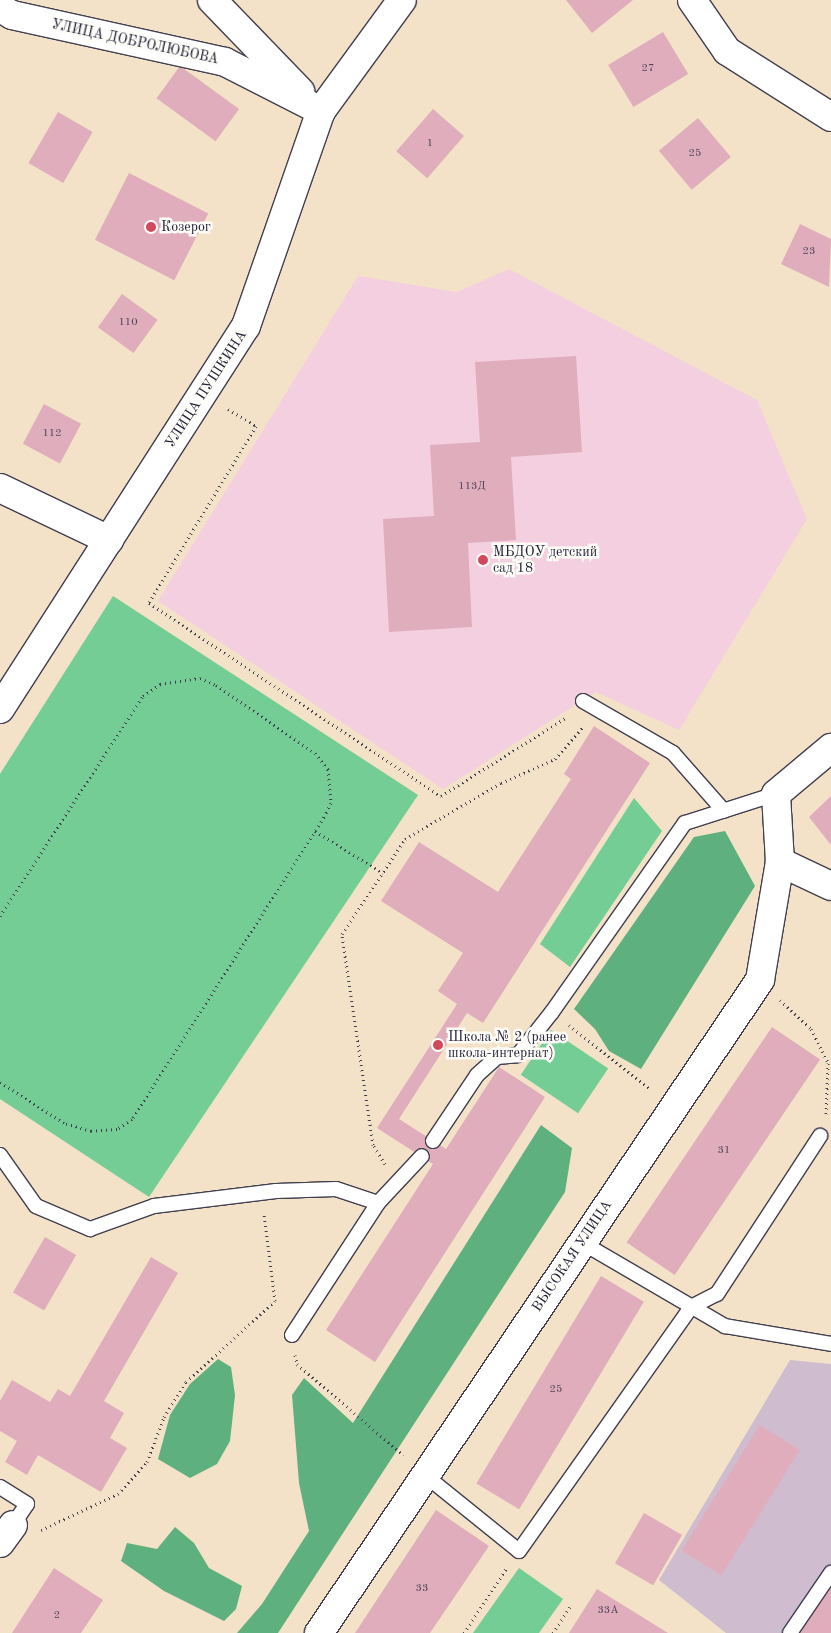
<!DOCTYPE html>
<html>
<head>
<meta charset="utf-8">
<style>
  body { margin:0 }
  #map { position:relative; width:831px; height:1633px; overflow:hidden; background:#f3e2c7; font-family:"Old Standard TT",serif }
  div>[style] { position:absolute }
  .built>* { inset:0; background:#f3cfe0 }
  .industrial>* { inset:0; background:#cfbdcf }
  .green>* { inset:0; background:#73cd94; transform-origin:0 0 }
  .forest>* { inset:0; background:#5eb07e }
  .building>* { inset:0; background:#e0adbc; transform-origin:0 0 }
  .path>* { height:3px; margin-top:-1.5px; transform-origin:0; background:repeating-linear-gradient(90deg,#413f50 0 1px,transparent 0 5px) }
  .roads { filter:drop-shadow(1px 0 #413f50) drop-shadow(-1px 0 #413f50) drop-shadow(0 1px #413f50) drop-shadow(0 -1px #413f50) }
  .service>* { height:14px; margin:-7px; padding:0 7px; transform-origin:7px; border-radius:7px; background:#fff }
  .minor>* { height:28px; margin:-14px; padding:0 14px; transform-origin:14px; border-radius:14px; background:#fff }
  .tertiary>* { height:28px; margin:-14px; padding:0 14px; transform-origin:14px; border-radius:14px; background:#fff }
  .dots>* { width:14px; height:14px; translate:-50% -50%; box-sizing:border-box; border:2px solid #fdfcf7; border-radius:50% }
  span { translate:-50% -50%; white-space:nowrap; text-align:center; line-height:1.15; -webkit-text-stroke:5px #fdfcf7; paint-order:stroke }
  .number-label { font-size:11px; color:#52455b }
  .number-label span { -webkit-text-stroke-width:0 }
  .street-label { font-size:14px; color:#22223b }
  .poi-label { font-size:14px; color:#22223b }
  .left { translate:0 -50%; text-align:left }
</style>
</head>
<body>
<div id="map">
  <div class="built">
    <i style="clip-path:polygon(509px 269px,757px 400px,807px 519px,679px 730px,596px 692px,443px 789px,158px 601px,358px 276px,457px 292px)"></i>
  </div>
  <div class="industrial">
    <i style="clip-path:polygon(790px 1360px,831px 1364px,831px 1633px,726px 1633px,659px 1580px)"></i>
  </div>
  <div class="green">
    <i style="clip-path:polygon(113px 596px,418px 795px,149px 1197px,0 1099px,0 774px)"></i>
    <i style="clip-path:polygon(634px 798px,662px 831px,570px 967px,540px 944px)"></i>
    <i style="left:551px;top:1030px;width:69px;height:54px;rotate:34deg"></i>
    <i style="clip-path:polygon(519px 1568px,563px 1599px,539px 1633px,473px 1633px)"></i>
  </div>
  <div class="forest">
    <i style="clip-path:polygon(725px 831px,755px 886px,641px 1069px,609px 1051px,595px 1029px,574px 1009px,694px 837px)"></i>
    <i style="clip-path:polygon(541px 1125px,572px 1148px,565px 1192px,278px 1633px,237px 1633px,262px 1604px,309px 1531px,299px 1483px,292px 1395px,304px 1378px,353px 1423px)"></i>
    <i style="clip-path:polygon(218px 1359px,231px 1367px,235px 1395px,230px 1441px,217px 1464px,190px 1478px,158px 1459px,170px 1415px,190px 1384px)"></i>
    <i style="clip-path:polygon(175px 1527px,194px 1543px,209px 1568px,242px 1586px,236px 1609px,224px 1621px,164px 1591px,121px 1561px,127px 1543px,157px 1549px)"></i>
  </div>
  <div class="building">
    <i style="clip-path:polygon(566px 0,633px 0,592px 33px)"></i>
    <i style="left:663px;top:32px;width:49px;height:64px;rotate:59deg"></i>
    <i style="left:180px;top:66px;width:73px;height:40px;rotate:36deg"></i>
    <i style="left:433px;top:109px;width:41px;height:56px;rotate:41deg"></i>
    <i style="left:58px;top:112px;width:40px;height:59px;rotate:30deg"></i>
    <i style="left:698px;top:118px;width:51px;height:51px;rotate:50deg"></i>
    <i style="left:129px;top:173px;width:89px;height:75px;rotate:27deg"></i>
    <i style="clip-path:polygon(800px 224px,831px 239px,829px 287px,781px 264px)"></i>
    <i style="left:122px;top:294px;width:44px;height:41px;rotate:36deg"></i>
    <i style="clip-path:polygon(576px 356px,582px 452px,511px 457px,516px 540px,468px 543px,472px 627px,389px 632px,383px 519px,434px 516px,430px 445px,480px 442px,475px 362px)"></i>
    <i style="left:44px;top:404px;width:42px;height:45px;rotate:28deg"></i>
    <i style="clip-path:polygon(594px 726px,650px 763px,483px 1023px,467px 1013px,399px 1119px,446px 1149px,499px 1067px,545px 1097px,375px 1362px,326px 1330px,433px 1164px,377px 1128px,457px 1004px,438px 991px,463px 953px,381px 901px,419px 842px,498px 892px,571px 779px,564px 774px)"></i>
    <i style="clip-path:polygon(831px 796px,831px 845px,809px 817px)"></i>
    <i style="left:772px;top:1027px;width:58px;height:260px;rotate:34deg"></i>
    <i style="left:45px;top:1237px;width:36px;height:64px;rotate:30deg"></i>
    <i style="clip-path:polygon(151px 1257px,178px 1273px,104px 1401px,124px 1413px,110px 1438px,127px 1448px,101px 1492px,38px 1455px,27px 1475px,5px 1462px,17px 1441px,0 1431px,0 1401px,12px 1380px,50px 1402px,58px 1389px,70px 1396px)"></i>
    <i style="left:601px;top:1276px;width:50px;height:242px;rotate:31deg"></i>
    <i style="left:760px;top:1425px;width:47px;height:148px;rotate:32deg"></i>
    <i style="clip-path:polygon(436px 1510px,489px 1546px,430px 1633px,355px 1633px)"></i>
    <i style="left:644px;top:1513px;width:44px;height:58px;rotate:30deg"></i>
    <i style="clip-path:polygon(54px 1568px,103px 1600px,81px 1633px,12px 1633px)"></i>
    <i style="clip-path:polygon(831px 1588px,831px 1633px,798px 1633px)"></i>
    <i style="clip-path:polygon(597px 1589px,668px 1633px,569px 1633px)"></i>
  </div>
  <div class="path">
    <i style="left:228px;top:409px;width:33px;rotate:31deg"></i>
    <i style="left:256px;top:426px;width:207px;rotate:121.2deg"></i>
    <i style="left:149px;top:603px;width:350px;rotate:33.5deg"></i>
    <i style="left:441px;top:796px;width:149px;rotate:-32.1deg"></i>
    <i style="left:315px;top:831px;width:80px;rotate:31.7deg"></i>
    <i style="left:0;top:916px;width:262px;rotate:-57deg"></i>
    <i style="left:143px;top:696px;width:21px;rotate:-35deg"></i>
    <i style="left:160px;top:684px;width:40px;rotate:-8.5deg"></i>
    <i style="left:200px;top:678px;width:17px;rotate:24deg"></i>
    <i style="left:216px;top:685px;width:120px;rotate:34.5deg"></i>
    <i style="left:315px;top:753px;width:21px;rotate:51deg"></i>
    <i style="left:328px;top:769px;width:34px;rotate:85deg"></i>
    <i style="left:331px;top:803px;width:16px;rotate:117deg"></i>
    <i style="left:324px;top:817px;width:358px;rotate:122.4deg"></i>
    <i style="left:132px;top:1119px;width:18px;rotate:146deg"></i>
    <i style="left:117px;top:1129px;width:26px;rotate:176deg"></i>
    <i style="left:91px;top:1131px;width:28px;rotate:-163deg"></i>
    <i style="left:64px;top:1123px;width:76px;rotate:-147.4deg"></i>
    <i style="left:780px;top:1000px;width:42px;rotate:43.1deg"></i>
    <i style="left:811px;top:1029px;width:38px;rotate:63deg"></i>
    <i style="left:828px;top:1063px;width:51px;rotate:92.2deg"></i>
    <i style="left:569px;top:1025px;width:103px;rotate:38.3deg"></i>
    <i style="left:385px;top:1164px;width:22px;rotate:-122deg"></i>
    <i style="left:373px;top:1145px;width:213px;rotate:-98.4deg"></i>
    <i style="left:342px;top:934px;width:114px;rotate:-56.4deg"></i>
    <i style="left:405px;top:839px;width:111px;rotate:-30.3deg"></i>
    <i style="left:501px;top:783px;width:59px;rotate:-24deg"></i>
    <i style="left:555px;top:759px;width:43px;rotate:-48.8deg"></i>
    <i style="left:295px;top:1355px;width:9px;rotate:77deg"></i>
    <i style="left:297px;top:1364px;width:140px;rotate:40.6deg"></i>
    <i style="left:41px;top:1530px;width:85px;rotate:-25.1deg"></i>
    <i style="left:118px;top:1494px;width:43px;rotate:-47.8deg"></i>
    <i style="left:147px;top:1462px;width:48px;rotate:-69.3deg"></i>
    <i style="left:164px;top:1417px;width:41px;rotate:-57.8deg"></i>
    <i style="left:186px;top:1382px;width:120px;rotate:-42.3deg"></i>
    <i style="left:275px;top:1301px;width:88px;rotate:-97.2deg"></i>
    <i style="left:464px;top:1633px;width:77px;rotate:-56.7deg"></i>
    <i style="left:553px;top:1633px;width:31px;rotate:-57deg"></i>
  </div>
  <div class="roads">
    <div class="service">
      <i style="left:583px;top:701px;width:104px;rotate:30deg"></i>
      <i style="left:673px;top:753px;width:77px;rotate:48.7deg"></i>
      <i style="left:433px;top:1141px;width:79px;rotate:-56.3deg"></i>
      <i style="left:477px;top:1075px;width:27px;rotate:-42deg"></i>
      <i style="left:497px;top:1057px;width:21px;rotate:-5deg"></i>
      <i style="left:518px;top:1055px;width:55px;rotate:-51.7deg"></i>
      <i style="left:552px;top:1012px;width:231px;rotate:-54.9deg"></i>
      <i style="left:685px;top:823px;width:96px;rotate:-17.7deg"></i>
      <i style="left:0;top:1155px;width:62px;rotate:54.8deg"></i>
      <i style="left:36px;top:1206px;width:59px;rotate:23.1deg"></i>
      <i style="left:90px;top:1229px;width:68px;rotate:-19.8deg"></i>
      <i style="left:154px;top:1206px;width:123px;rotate:-7deg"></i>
      <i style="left:276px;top:1191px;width:60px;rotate:-1.9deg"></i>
      <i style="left:336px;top:1189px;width:44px;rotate:18.4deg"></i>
      <i style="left:581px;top:1242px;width:167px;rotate:30.3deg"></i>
      <i style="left:725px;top:1326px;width:108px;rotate:9.6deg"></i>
      <i style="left:292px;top:1335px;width:158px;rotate:-56.9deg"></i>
      <i style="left:378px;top:1203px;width:64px;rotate:-46.9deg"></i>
      <i style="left:426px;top:1476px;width:119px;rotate:38.9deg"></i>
      <i style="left:519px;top:1551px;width:299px;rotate:-54.8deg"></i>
      <i style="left:691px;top:1307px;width:29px;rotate:-27deg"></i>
      <i style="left:717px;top:1294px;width:189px;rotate:-56.9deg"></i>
      <i style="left:0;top:1487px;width:32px;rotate:32deg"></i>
      <i style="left:27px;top:1504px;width:25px;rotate:124deg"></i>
      <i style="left:790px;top:1633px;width:73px;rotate:-55.7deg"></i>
    </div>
    <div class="minor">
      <i style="left:212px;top:0;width:127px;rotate:46deg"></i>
      <i style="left:692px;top:0;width:62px;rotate:55.5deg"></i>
      <i style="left:727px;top:51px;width:123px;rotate:32.4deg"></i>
      <i style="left:0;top:8px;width:14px;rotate:30deg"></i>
      <i style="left:12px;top:15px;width:218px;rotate:12.4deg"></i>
      <i style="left:225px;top:62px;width:108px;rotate:27deg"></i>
      <i style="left:0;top:488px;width:121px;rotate:25.5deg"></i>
      <i style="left:780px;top:862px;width:56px;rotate:25.2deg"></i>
      <i style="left:0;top:1543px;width:22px;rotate:-54deg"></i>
      <i style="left:319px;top:1633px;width:788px;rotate:-55.97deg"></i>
      <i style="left:760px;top:980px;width:120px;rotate:-80.4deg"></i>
      <i style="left:780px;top:862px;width:68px;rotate:-93.4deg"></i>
      <i style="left:776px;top:794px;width:72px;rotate:-39.9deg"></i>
    </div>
    <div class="tertiary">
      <i style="left:0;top:709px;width:455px;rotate:-57.3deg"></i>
      <i style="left:246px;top:326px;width:228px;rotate:-70.8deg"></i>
      <i style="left:321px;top:111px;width:137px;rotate:-53.9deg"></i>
    </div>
  </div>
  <div class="dots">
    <i style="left:151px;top:227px;background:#d1495b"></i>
    <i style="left:483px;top:560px;background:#d1495b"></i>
    <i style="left:438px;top:1045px;background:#d1495b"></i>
  </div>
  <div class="number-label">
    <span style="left:648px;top:69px">27</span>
    <span style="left:430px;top:144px">1</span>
    <span style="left:695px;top:154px">25</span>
    <span style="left:809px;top:252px">23</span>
    <span style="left:128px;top:323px">110</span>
    <span style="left:52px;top:434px">112</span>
    <span style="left:472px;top:487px">113Д</span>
    <span style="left:724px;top:1151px">31</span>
    <span style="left:556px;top:1390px">25</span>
    <span style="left:422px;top:1589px">33</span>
    <span style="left:608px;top:1611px">33А</span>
    <span style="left:57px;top:1616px">2</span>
  </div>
  <div class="street-label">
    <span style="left:135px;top:42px;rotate:12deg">УЛИЦА ДОБРОЛЮБОВА</span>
    <span style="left:206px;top:389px;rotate:-57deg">УЛИЦА ПУШКИНА</span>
    <span style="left:572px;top:1256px;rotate:-56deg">ВЫСОКАЯ УЛИЦА</span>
  </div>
  <div class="poi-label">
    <span class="left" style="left:161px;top:227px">Козерог</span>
    <span class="left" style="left:493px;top:560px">МБДОУ детский<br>сад 18</span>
    <span class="left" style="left:448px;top:1045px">Школа № 2 (ранее<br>школа-интернат)</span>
  </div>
</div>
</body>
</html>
